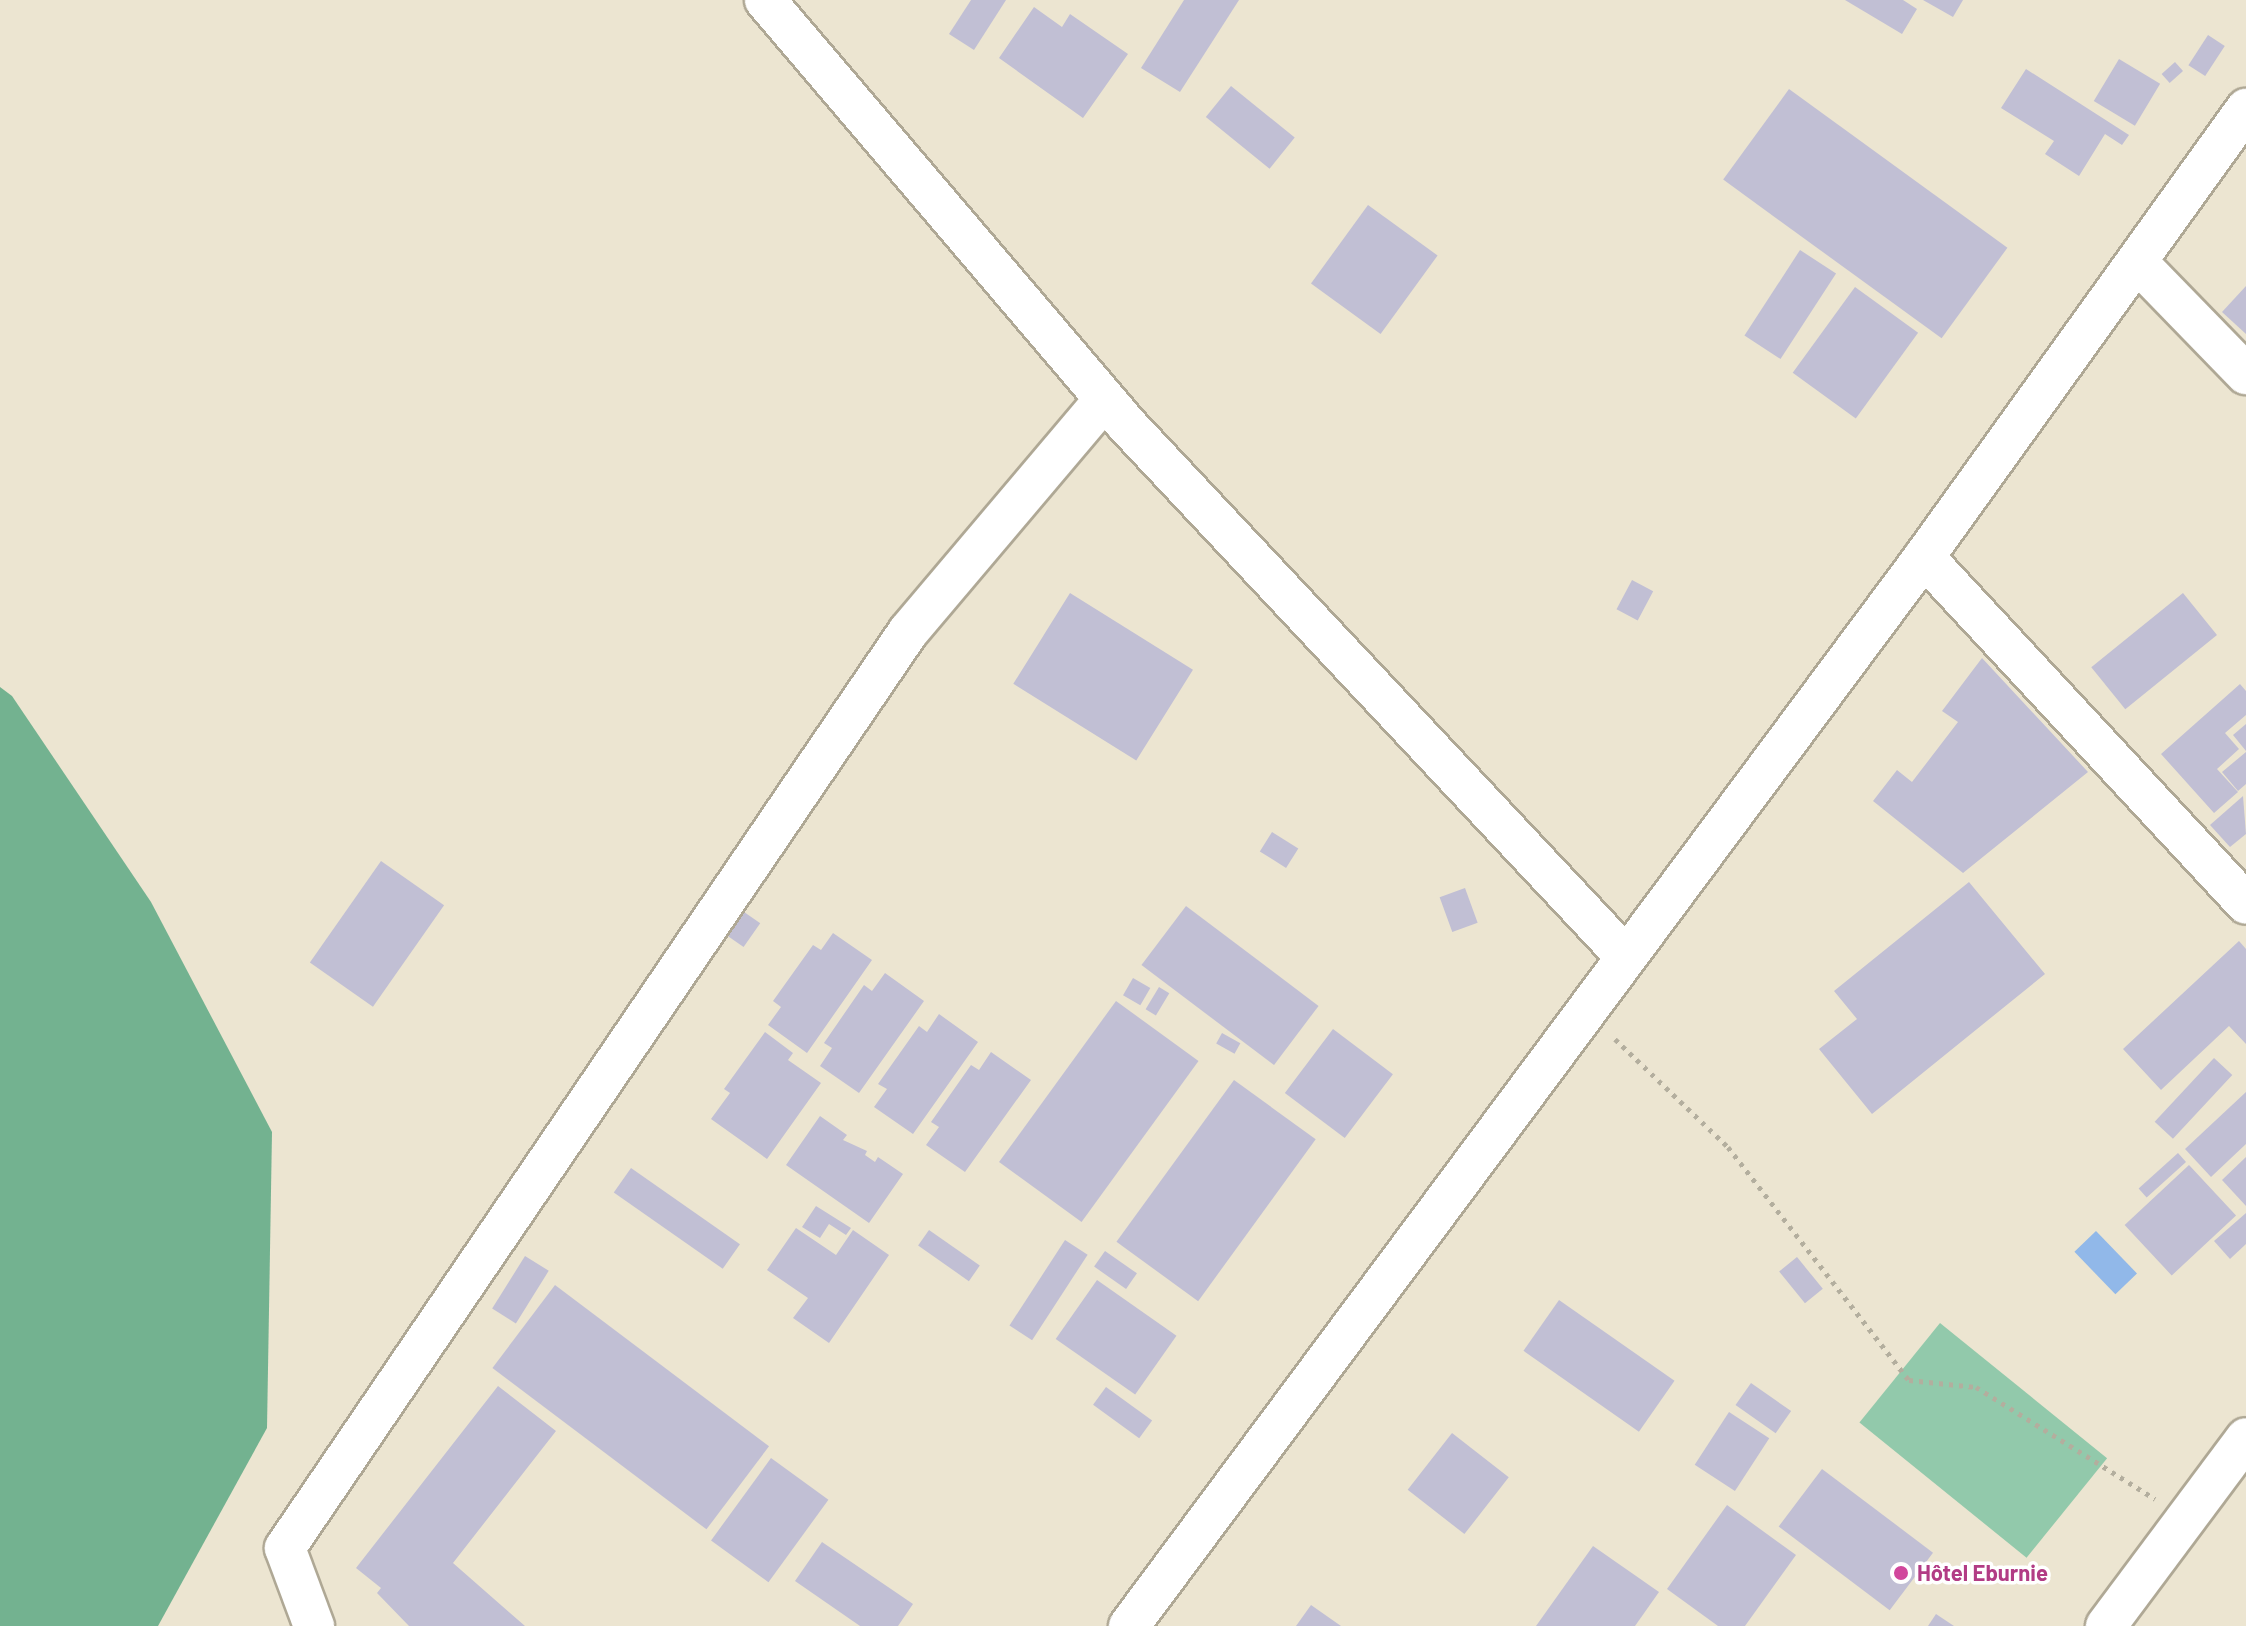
<!DOCTYPE html>
<html>
<head>
<meta charset="utf-8">
<style>
  body { margin:0 }
  #map { position:relative; width:2246px; height:1626px; overflow:hidden; background:#ece5d1; font-family:Barlow,sans-serif }
  div>[style] { position:absolute }
  .green>* { inset:0; background:#92c9ab; transform-origin:0 0 }
  .forest>* { inset:0; background:#73b290 }
  .water>* { inset:0; background:#91b8e9; transform-origin:0 0 }
  .building>* { inset:0; background:#c1bfd4; transform-origin:0 0 }
  .path>* { height:5px; margin-top:-2.5px; transform-origin:0; background:repeating-linear-gradient(90deg,#b3ae9e 0 4px,transparent 0 10px) }
  .roads { filter:drop-shadow(2px 0 #afa895) drop-shadow(-2px 0 #afa895) drop-shadow(0 2px #afa895) drop-shadow(0 -2px #afa895) }
  .minor>* { height:40px; margin:-20px; padding:0 20px; transform-origin:20px; border-radius:20px; background:#fff }
  .dots>* { width:22px; height:22px; translate:-50% -50%; box-sizing:border-box; border:4px solid #fff; border-radius:50% }
  span { translate:-50% -50%; white-space:nowrap; text-align:center; line-height:1.15; -webkit-text-stroke:7px #fff; paint-order:stroke }
  .hotel-label { font-size:22px; color:#b23c85; font-weight:700 }
  .left { translate:0 -50%; text-align:left }
</style>
</head>
<body>
<div id="map">
  <div class="green">
    <i style="left:1940px;top:1323px;width:215px;height:128px;rotate:39deg"></i>
  </div>
  <div class="forest">
    <i style="clip-path:polygon(0 687px,12px 696px,151px 902px,272px 1132px,267px 1428px,158px 1626px,0 1626px)"></i>
  </div>
  <div class="water">
    <i style="left:2096px;top:1231px;width:59px;height:30px;rotate:46deg"></i>
  </div>
  <div class="building">
    <i style="clip-path:polygon(971px 0,1006px 0,974px 50px,949px 34px)"></i>
    <i style="clip-path:polygon(1184px 0,1239px 0,1180px 92px,1141px 68px)"></i>
    <i style="clip-path:polygon(1845px 0,1903px 0,1917px 9px,1902px 34px)"></i>
    <i style="clip-path:polygon(1923px 0,1963px 0,1953px 17px)"></i>
    <i style="clip-path:polygon(1034px 7px,1062px 27px,1070px 14px,1128px 54px,1083px 118px,999px 58px)"></i>
    <i style="left:2208px;top:35px;width:20px;height:36px;rotate:33deg"></i>
    <i style="left:2119px;top:59px;width:48px;height:49px;rotate:31deg"></i>
    <i style="left:2175px;top:62px;width:12px;height:18px;rotate:48deg"></i>
    <i style="clip-path:polygon(2026px 69px,2129px 135px,2122px 145px,2105px 134px,2079px 176px,2045px 154px,2054px 141px,2001px 108px)"></i>
    <i style="left:1231px;top:86px;width:82px;height:40px;rotate:39deg"></i>
    <i style="left:1789px;top:89px;width:270px;height:112px;rotate:36deg"></i>
    <i style="left:1368px;top:205px;width:86px;height:97px;rotate:36deg"></i>
    <i style="left:1800px;top:250px;width:43px;height:102px;rotate:33deg"></i>
    <i style="clip-path:polygon(2246px 286px,2246px 334px,2222px 312px)"></i>
    <i style="left:1855px;top:287px;width:78px;height:106px;rotate:36deg"></i>
    <i style="left:1632px;top:580px;width:24px;height:33px;rotate:28deg"></i>
    <i style="left:1070px;top:593px;width:145px;height:107px;rotate:32deg"></i>
    <i style="left:2183px;top:593px;width:54px;height:118px;rotate:51deg"></i>
    <i style="clip-path:polygon(1982px 658px,2088px 772px,1963px 873px,1873px 801px,1897px 770px,1912px 782px,1958px 722px,1942px 711px)"></i>
    <i style="clip-path:polygon(2240px 684px,2246px 691px,2246px 715px,2225px 733px,2239px 749px,2217px 769px,2238px 792px,2214px 813px,2161px 754px)"></i>
    <i style="clip-path:polygon(2246px 724px,2246px 751px,2233px 735px)"></i>
    <i style="clip-path:polygon(2246px 752px,2246px 784px,2238px 791px,2222px 772px)"></i>
    <i style="clip-path:polygon(2243px 796px,2246px 834px,2230px 847px,2210px 825px)"></i>
    <i style="left:1272px;top:832px;width:31px;height:23px;rotate:32deg"></i>
    <i style="left:381px;top:861px;width:77px;height:124px;rotate:35deg"></i>
    <i style="clip-path:polygon(1969px 882px,2045px 974px,1872px 1114px,1819px 1049px,1857px 1019px,1834px 991px)"></i>
    <i style="left:1465px;top:888px;width:37px;height:27px;rotate:70deg"></i>
    <i style="left:734px;top:905px;width:32px;height:29px;rotate:35deg"></i>
    <i style="left:1186px;top:906px;width:166px;height:74px;rotate:37deg"></i>
    <i style="clip-path:polygon(833px 933px,872px 960px,807px 1053px,768px 1025px,781px 1007px,773px 1001px,813px 945px,821px 950px)"></i>
    <i style="clip-path:polygon(2239px 941px,2246px 949px,2246px 1044px,2229px 1026px,2161px 1090px,2123px 1049px)"></i>
    <i style="clip-path:polygon(885px 973px,924px 1001px,859px 1093px,820px 1066px,832px 1048px,824px 1043px,864px 985px,872px 991px)"></i>
    <i style="left:1133px;top:978px;width:20px;height:20px;rotate:30deg"></i>
    <i style="left:1159px;top:987px;width:12px;height:26px;rotate:31deg"></i>
    <i style="left:1116px;top:1001px;width:102px;height:199px;rotate:36deg"></i>
    <i style="clip-path:polygon(939px 1014px,978px 1042px,913px 1134px,874px 1107px,887px 1089px,878px 1084px,919px 1026px,927px 1032px)"></i>
    <i style="left:1333px;top:1029px;width:75px;height:80px;rotate:37deg"></i>
    <i style="clip-path:polygon(765px 1032px,793px 1053px,788px 1060px,821px 1083px,767px 1159px,711px 1119px,730px 1093px,724px 1089px)"></i>
    <i style="left:1222px;top:1033px;width:21px;height:12px;rotate:29deg"></i>
    <i style="clip-path:polygon(991px 1052px,1031px 1080px,965px 1172px,926px 1145px,939px 1127px,931px 1122px,971px 1065px,979px 1070px)"></i>
    <i style="left:2214px;top:1058px;width:25px;height:87px;rotate:43deg"></i>
    <i style="left:1234px;top:1080px;width:101px;height:200px;rotate:36deg"></i>
    <i style="clip-path:polygon(2246px 1092px,2246px 1144px,2211px 1177px,2185px 1149px)"></i>
    <i style="clip-path:polygon(820px 1116px,847px 1135px,843px 1140px,867px 1151px,865px 1155px,875px 1162px,878px 1157px,903px 1174px,869px 1223px,786px 1165px)"></i>
    <i style="left:2178px;top:1153px;width:12px;height:53px;rotate:48deg"></i>
    <i style="clip-path:polygon(2246px 1157px,2246px 1206px,2222px 1180px)"></i>
    <i style="left:2189px;top:1165px;width:69px;height:88px;rotate:47deg"></i>
    <i style="left:631px;top:1168px;width:133px;height:30px;rotate:35deg"></i>
    <i style="clip-path:polygon(816px 1206px,851px 1228px,846px 1235px,829px 1224px,820px 1238px,802px 1227px)"></i>
    <i style="clip-path:polygon(2246px 1213px,2246px 1244px,2230px 1259px,2214px 1241px)"></i>
    <i style="clip-path:polygon(796px 1228px,836px 1255px,853px 1230px,889px 1255px,829px 1343px,793px 1318px,808px 1298px,767px 1270px)"></i>
    <i style="left:929px;top:1230px;width:62px;height:19px;rotate:35deg"></i>
    <i style="left:1065px;top:1240px;width:27px;height:102px;rotate:33deg"></i>
    <i style="left:1105px;top:1251px;width:39px;height:19px;rotate:35deg"></i>
    <i style="left:525px;top:1256px;width:28px;height:62px;rotate:32deg"></i>
    <i style="left:1797px;top:1257px;width:41px;height:23px;rotate:51deg"></i>
    <i style="left:1097px;top:1280px;width:97px;height:72px;rotate:35deg"></i>
    <i style="left:555px;top:1285px;width:268px;height:104px;rotate:37deg"></i>
    <i style="left:1559px;top:1300px;width:141px;height:62px;rotate:35deg"></i>
    <i style="left:1751px;top:1383px;width:49px;height:27px;rotate:35deg"></i>
    <i style="clip-path:polygon(498px 1386px,556px 1431px,453px 1563px,525px 1626px,409px 1626px,377px 1593px,381px 1588px,356px 1568px)"></i>
    <i style="left:1106px;top:1387px;width:57px;height:22px;rotate:36deg"></i>
    <i style="left:1729px;top:1412px;width:48px;height:63px;rotate:33deg"></i>
    <i style="left:1452px;top:1433px;width:72px;height:72px;rotate:38deg"></i>
    <i style="left:771px;top:1458px;width:71px;height:102px;rotate:36deg"></i>
    <i style="left:1822px;top:1469px;width:139px;height:72px;rotate:37deg"></i>
    <i style="clip-path:polygon(1727px 1505px,1796px 1555px,1745px 1626px,1718px 1626px,1667px 1589px)"></i>
    <i style="clip-path:polygon(822px 1542px,913px 1604px,898px 1626px,860px 1626px,795px 1581px)"></i>
    <i style="clip-path:polygon(1593px 1546px,1659px 1592px,1635px 1626px,1536px 1626px)"></i>
    <i style="clip-path:polygon(1311px 1605px,1341px 1626px,1296px 1626px)"></i>
    <i style="clip-path:polygon(1936px 1614px,1954px 1626px,1928px 1626px)"></i>
  </div>
  <div class="path">
    <i style="left:1615px;top:1039px;width:156px;rotate:43.7deg"></i>
    <i style="left:1728px;top:1147px;width:295px;rotate:52.2deg"></i>
    <i style="left:1909px;top:1380px;width:67px;rotate:6deg"></i>
    <i style="left:1976px;top:1387px;width:211px;rotate:32deg"></i>
  </div>
  <div class="roads">
    <div class="minor">
      <i style="left:765px;top:0;width:558px;rotate:49.58deg"></i>
      <i style="left:1127px;top:425px;width:729px;rotate:46.83deg"></i>
      <i style="left:2138px;top:263px;width:155px;rotate:45.8deg"></i>
      <i style="left:1924px;top:557px;width:473px;rotate:47.1deg"></i>
      <i style="left:314px;top:1626px;width:83px;rotate:-110.4deg"></i>
      <i style="left:285px;top:1548px;width:1108px;rotate:-55.78deg"></i>
      <i style="left:908px;top:632px;width:304px;rotate:-49.8deg"></i>
      <i style="left:1129px;top:1626px;width:1332px;rotate:-53.36deg"></i>
      <i style="left:1924px;top:557px;width:552px;rotate:-54.29deg"></i>
      <i style="left:2106px;top:1626px;width:234px;rotate:-53.3deg"></i>
    </div>
  </div>
  <div class="dots">
    <i style="left:1901px;top:1573px;background:#d1479c"></i>
  </div>
  <div class="hotel-label">
    <span class="left" style="left:1917px;top:1573px">Hôtel Eburnie</span>
  </div>
</div>
</body>
</html>
